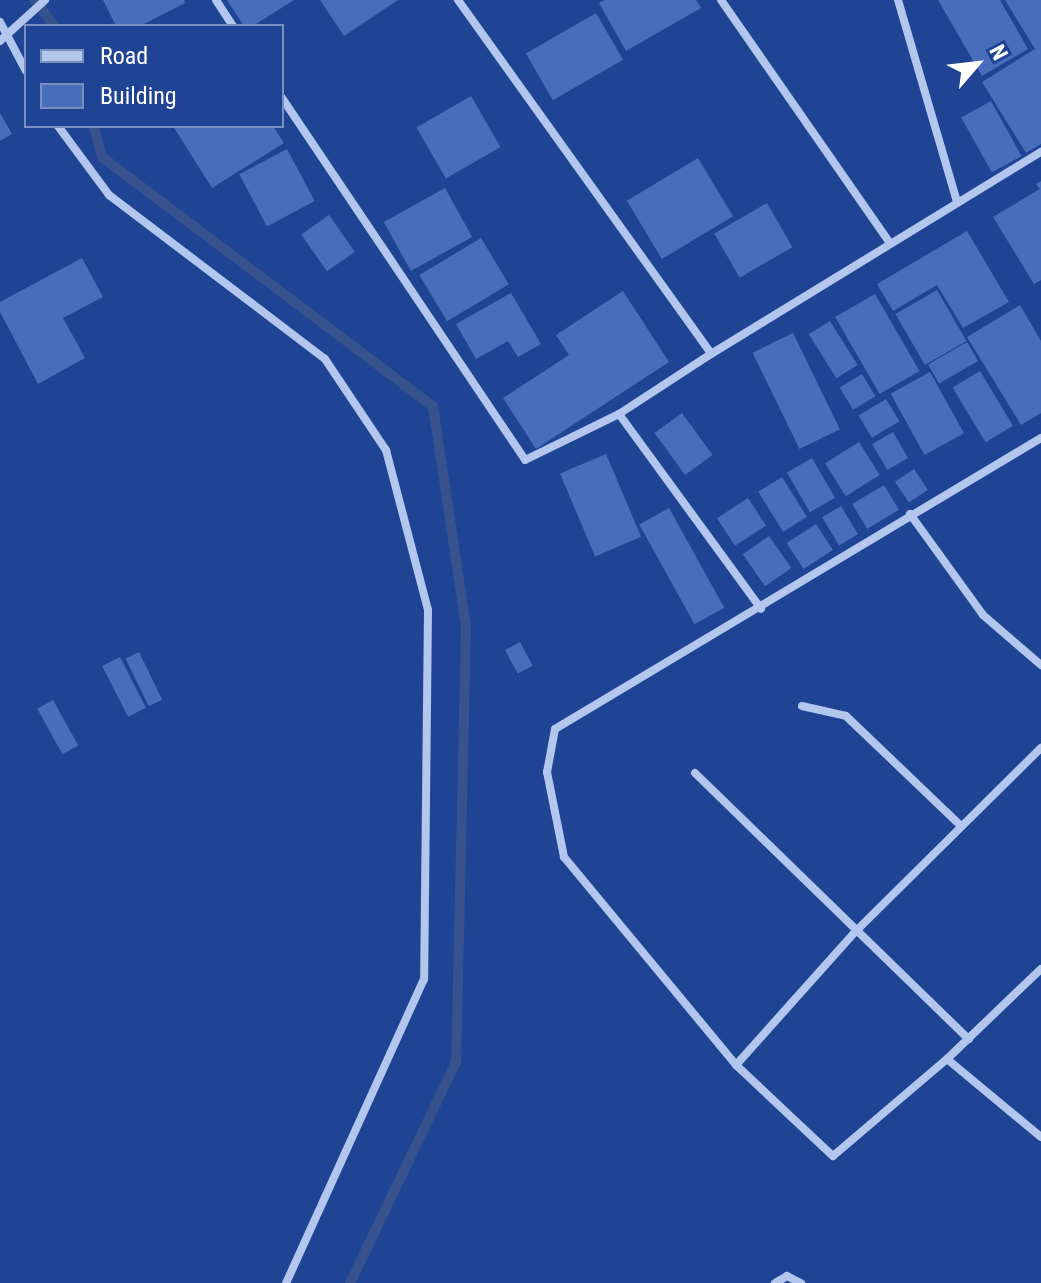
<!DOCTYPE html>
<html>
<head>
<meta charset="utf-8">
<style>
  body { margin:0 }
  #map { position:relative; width:1041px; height:1283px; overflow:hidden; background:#1f4494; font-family:"Roboto Condensed",sans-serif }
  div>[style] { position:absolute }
  .stream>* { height:10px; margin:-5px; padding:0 5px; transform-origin:5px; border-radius:5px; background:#37528d }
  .building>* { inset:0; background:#476dbb; transform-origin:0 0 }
  .minor>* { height:8px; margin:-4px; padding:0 4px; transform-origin:4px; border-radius:4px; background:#b2c6ee }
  span { translate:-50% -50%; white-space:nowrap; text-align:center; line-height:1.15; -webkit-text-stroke:6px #1f4494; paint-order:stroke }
  .legend { position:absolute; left:24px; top:24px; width:260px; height:104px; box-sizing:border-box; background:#1f4494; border:2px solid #798fbf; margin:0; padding:10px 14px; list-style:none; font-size:24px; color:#fff }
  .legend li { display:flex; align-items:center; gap:16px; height:40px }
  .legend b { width:40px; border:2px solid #798fbf }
  .north { position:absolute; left:937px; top:24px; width:80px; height:80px; -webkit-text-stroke:6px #1f4494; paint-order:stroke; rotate:62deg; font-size:22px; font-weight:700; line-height:32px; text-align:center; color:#fff }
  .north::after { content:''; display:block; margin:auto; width:28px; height:36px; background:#fff; clip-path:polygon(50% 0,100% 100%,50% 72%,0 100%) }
</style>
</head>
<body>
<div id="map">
  <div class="stream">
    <i style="left:35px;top:0;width:32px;rotate:54deg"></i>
    <i style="left:94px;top:126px;width:32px;rotate:76deg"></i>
    <i style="left:102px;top:157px;width:414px;rotate:37deg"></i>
    <i style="left:433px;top:406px;width:224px;rotate:81.5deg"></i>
    <i style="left:466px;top:628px;width:434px;rotate:91.3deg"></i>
    <i style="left:456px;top:1062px;width:245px;rotate:115.6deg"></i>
  </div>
  <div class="building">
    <i style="clip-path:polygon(103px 0,184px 0,185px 3px,140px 26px,116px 26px)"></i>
    <i style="clip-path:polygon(227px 0,294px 0,253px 26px,244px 26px)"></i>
    <i style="clip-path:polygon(320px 0,398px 0,344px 36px)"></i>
    <i style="clip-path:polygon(605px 0,696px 0,701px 8px,626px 51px,599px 3px)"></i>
    <i style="clip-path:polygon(938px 0,1000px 0,1028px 49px,982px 76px)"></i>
    <i style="clip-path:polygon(1005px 0,1041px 0,1041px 144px,1026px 153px,982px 82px,1035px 49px)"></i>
    <i style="left:596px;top:13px;width:54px;height:81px;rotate:60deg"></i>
    <i style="left:471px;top:96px;width:59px;height:63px;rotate:60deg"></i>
    <i style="left:991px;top:101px;width:63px;height:34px;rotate:61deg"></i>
    <i style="clip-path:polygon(0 113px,12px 134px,0 141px)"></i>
    <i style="clip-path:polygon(173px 126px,273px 126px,284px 143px,212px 188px)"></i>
    <i style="left:287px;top:149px;width:59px;height:54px;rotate:62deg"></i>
    <i style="left:698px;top:158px;width:68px;height:83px;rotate:59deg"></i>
    <i style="clip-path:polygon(1041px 181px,1041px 280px,1034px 284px,993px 217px,1040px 189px,1036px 184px)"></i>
    <i style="left:445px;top:188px;width:56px;height:70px;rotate:61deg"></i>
    <i style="left:767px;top:203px;width:51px;height:61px;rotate:60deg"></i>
    <i style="left:329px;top:215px;width:45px;height:34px;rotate:55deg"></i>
    <i style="clip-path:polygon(967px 231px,1009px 302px,963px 328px,937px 285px,893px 311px,877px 284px)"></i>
    <i style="left:481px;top:238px;width:54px;height:72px;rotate:59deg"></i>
    <i style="clip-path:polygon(82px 258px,103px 297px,63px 318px,85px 358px,38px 384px,0 312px,0 302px)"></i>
    <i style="left:937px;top:290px;width:59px;height:48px;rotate:60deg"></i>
    <i style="clip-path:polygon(623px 291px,669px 362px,536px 449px,503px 398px,569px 355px,556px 335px)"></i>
    <i style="clip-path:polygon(511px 293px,541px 344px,518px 357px,508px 341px,476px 359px,456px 324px)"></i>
    <i style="left:875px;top:294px;width:89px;height:46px;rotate:60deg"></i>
    <i style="clip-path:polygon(1020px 305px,1041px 341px,1041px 413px,1021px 425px,967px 337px)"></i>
    <i style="left:830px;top:321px;width:52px;height:25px;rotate:58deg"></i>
    <i style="left:793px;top:333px;width:107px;height:45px;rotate:64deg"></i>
    <i style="left:967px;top:342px;width:22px;height:45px;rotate:60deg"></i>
    <i style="left:980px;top:371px;width:64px;height:32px;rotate:59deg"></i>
    <i style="left:930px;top:372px;width:70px;height:45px;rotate:61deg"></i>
    <i style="left:862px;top:374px;width:26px;height:26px;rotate:59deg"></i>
    <i style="left:886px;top:399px;width:26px;height:32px;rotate:59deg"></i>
    <i style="left:682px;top:413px;width:52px;height:34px;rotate:54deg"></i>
    <i style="left:893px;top:432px;width:30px;height:24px;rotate:60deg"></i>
    <i style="left:859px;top:442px;width:39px;height:40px;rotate:58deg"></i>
    <i style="left:606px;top:454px;width:90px;height:50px;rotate:67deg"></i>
    <i style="left:812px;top:458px;width:46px;height:29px;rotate:60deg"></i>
    <i style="left:914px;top:469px;width:25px;height:23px;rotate:56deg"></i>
    <i style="left:782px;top:477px;width:47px;height:28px;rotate:58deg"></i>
    <i style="left:884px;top:485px;width:29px;height:37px;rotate:59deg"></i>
    <i style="left:748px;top:498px;width:33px;height:37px;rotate:57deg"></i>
    <i style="left:841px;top:506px;width:33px;height:22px;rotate:59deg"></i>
    <i style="left:669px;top:508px;width:114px;height:34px;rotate:61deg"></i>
    <i style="left:816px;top:524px;width:31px;height:35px;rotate:57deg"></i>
    <i style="left:769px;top:536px;width:39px;height:32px;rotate:55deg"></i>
    <i style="left:520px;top:642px;width:27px;height:17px;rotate:62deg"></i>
    <i style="left:139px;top:652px;width:53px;height:15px;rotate:64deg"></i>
    <i style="left:120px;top:657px;width:57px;height:20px;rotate:63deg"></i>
    <i style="left:53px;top:700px;width:52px;height:18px;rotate:61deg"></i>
  </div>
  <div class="minor">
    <i style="left:216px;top:0;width:31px;rotate:57deg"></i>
    <i style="left:458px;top:0;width:435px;rotate:54.4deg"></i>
    <i style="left:711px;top:354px;width:387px;rotate:-31.5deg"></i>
    <i style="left:721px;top:0;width:295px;rotate:55.2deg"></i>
    <i style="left:898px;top:0;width:210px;rotate:73.7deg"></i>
    <i style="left:0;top:22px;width:55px;rotate:62deg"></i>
    <i style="left:0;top:41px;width:61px;rotate:-42.3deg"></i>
    <i style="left:282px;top:98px;width:436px;rotate:56.1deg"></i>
    <i style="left:525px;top:460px;width:105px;rotate:-26.1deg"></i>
    <i style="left:619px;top:414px;width:110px;rotate:-33.1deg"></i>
    <i style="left:58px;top:126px;width:86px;rotate:53.5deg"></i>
    <i style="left:109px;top:195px;width:271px;rotate:37.2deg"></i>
    <i style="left:325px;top:359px;width:110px;rotate:56.2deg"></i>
    <i style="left:386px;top:450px;width:165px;rotate:75.3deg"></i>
    <i style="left:428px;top:610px;width:369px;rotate:90.6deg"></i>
    <i style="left:424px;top:979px;width:334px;rotate:114.4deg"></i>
    <i style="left:619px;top:414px;width:241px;rotate:53.9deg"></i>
    <i style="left:1041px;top:438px;width:566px;rotate:149.09deg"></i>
    <i style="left:555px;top:729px;width:44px;rotate:100.5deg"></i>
    <i style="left:547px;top:772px;width:87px;rotate:78.7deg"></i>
    <i style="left:564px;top:857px;width:270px;rotate:50.4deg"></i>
    <i style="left:736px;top:1065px;width:133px;rotate:43.2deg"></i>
    <i style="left:833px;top:1156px;width:150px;rotate:-40.4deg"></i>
    <i style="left:947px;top:1059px;width:130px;rotate:-43.8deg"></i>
    <i style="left:910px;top:514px;width:125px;rotate:54.1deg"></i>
    <i style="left:983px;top:615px;width:77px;rotate:40.8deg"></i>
    <i style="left:802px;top:706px;width:45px;rotate:12.8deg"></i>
    <i style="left:846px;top:716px;width:156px;rotate:43.7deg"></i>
    <i style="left:695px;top:773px;width:382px;rotate:44.2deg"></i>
    <i style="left:947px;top:1059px;width:122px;rotate:39.7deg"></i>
    <i style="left:736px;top:1065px;width:178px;rotate:-48.2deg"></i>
    <i style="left:855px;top:932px;width:262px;rotate:-44.7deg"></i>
    <i style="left:775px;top:1283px;width:14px;rotate:-30deg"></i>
    <i style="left:787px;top:1276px;width:16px;rotate:27deg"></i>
  </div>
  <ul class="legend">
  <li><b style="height:10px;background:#b2c6ee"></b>Road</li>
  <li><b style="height:22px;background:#476dbb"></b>Building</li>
  </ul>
  <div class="north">N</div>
</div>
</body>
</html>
